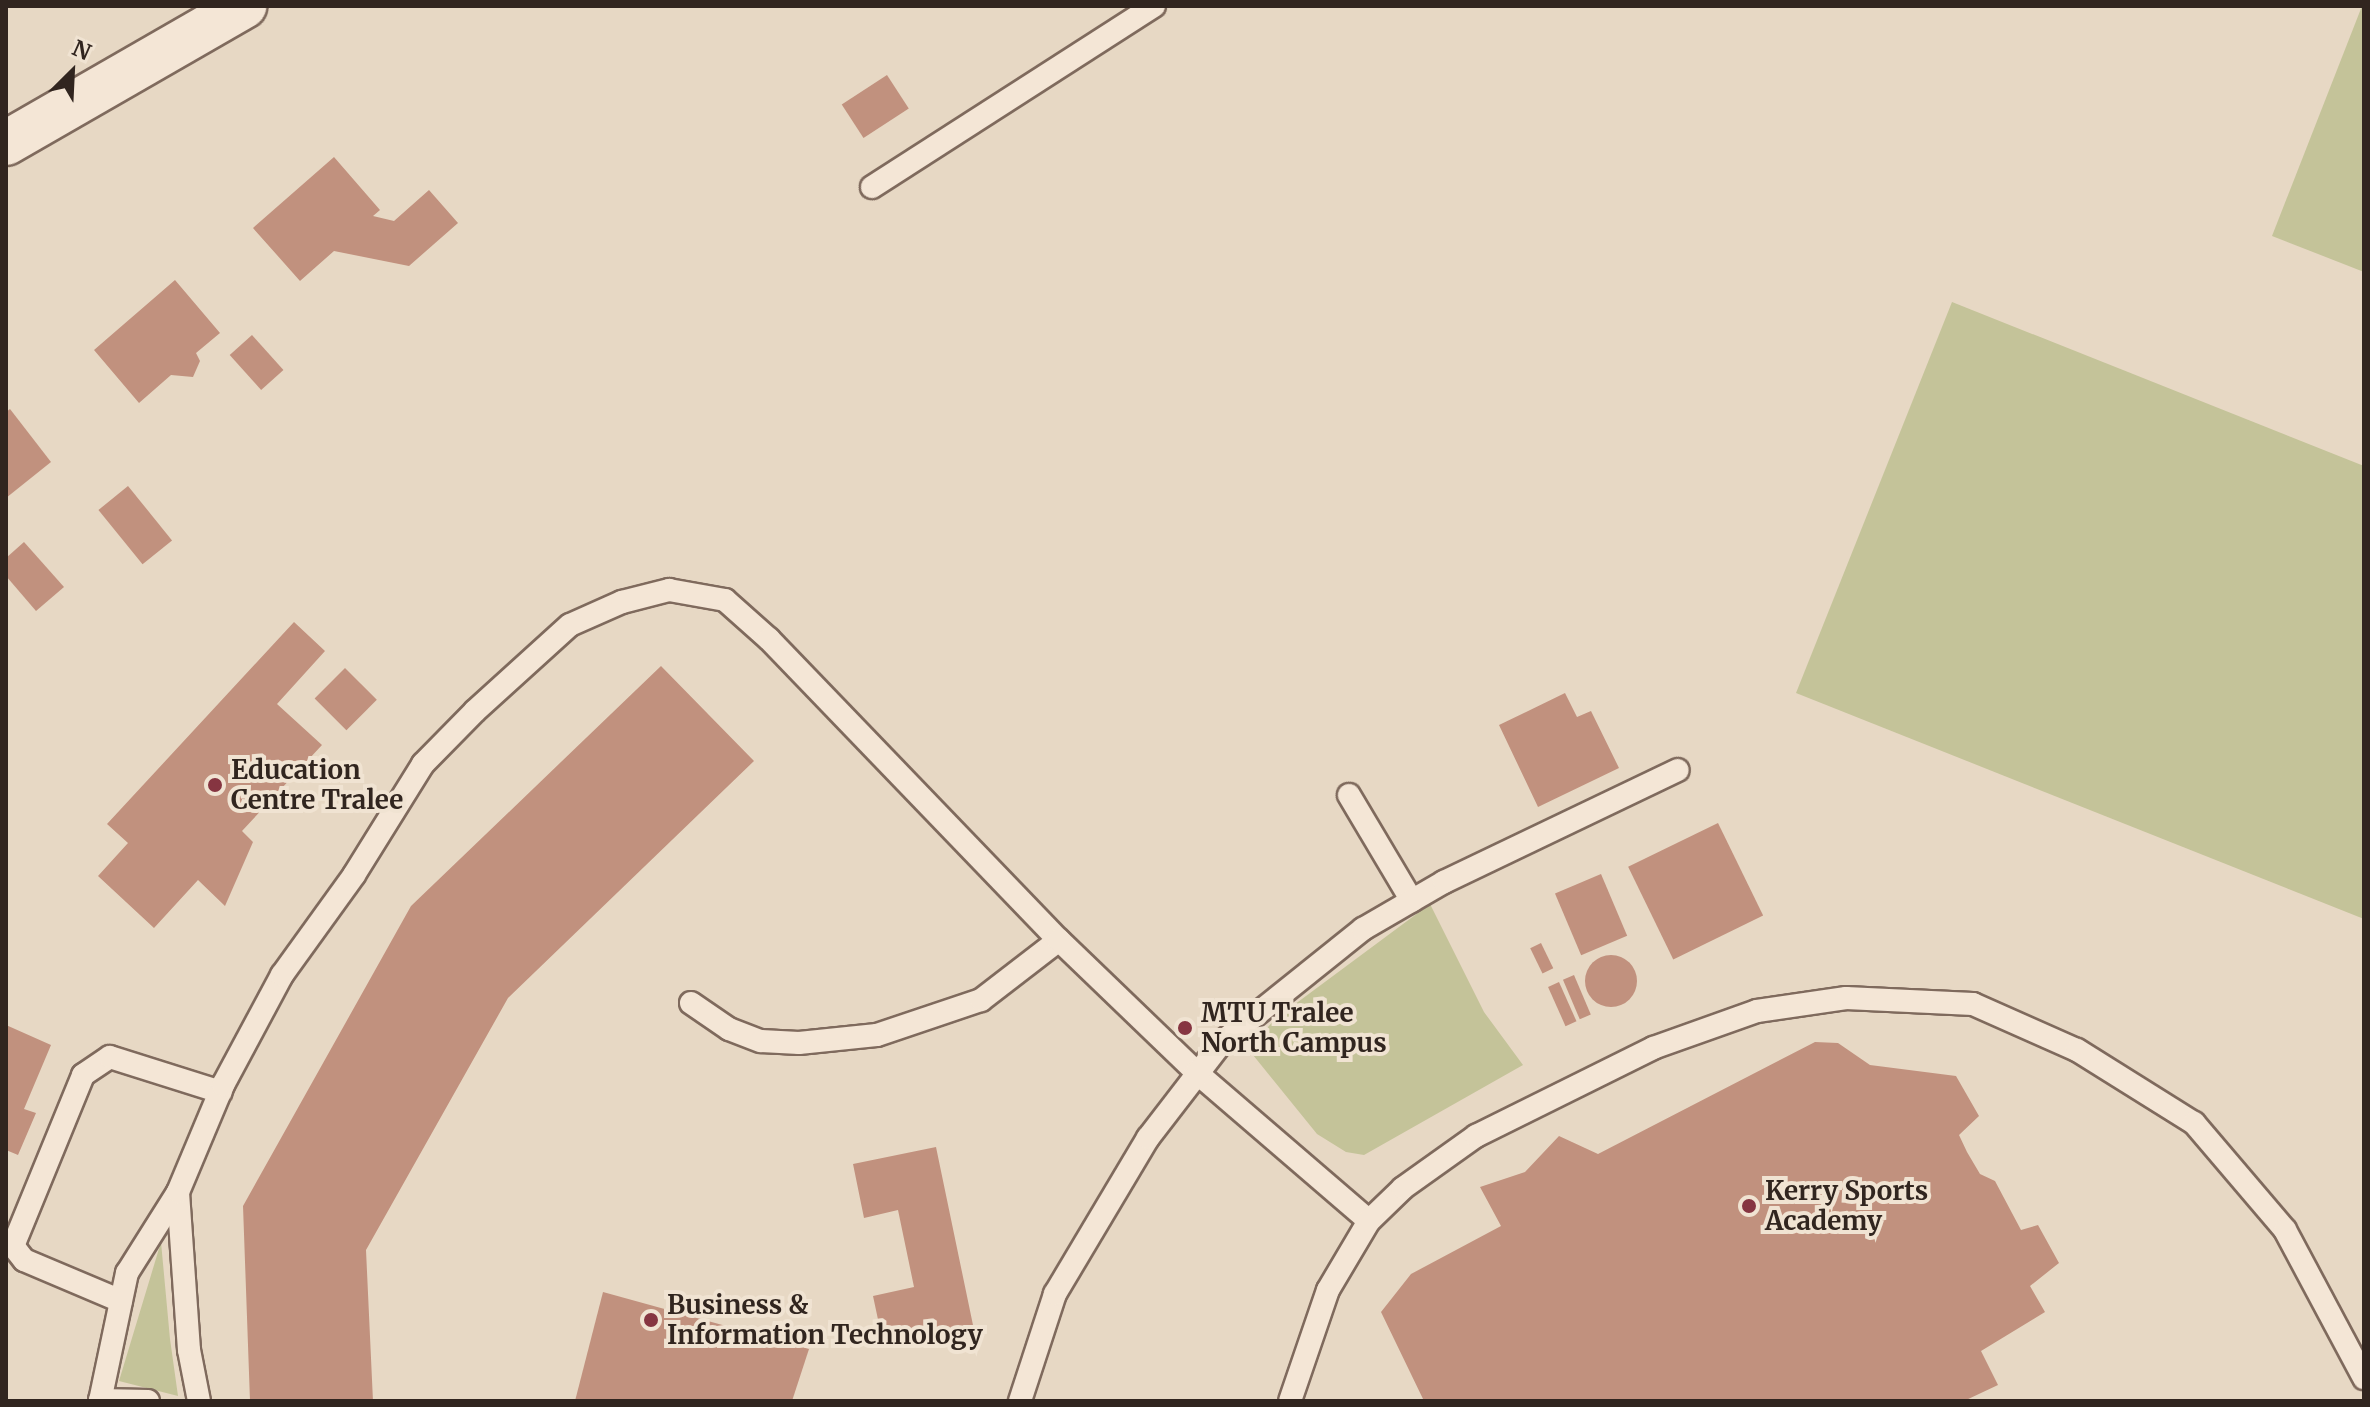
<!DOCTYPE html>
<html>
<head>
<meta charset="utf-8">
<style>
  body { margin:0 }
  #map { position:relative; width:2370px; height:1407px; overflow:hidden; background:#e7d8c4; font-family:Merriweather,serif }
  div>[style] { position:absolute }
  .green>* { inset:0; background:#c4c399 }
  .building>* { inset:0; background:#c1917e; transform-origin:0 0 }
  .round { border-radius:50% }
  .roads { filter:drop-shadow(2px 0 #7f6a5d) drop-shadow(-2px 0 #7f6a5d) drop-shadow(0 2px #7f6a5d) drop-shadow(0 -2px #7f6a5d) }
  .service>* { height:22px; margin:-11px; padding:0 11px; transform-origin:11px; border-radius:11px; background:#f4e6d6 }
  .secondary>* { height:44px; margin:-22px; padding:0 22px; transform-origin:22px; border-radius:22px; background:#f4e6d6 }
  .dots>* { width:22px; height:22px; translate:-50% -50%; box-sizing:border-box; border:4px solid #f0e3d2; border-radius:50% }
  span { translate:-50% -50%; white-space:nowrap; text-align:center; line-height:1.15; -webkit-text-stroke:8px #f0e3d2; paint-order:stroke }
  .poi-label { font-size:26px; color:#31251f; font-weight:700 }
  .left { translate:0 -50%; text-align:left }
  .frame { position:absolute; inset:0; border:8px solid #31251f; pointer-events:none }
  .north { position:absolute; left:32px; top:32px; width:80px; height:80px; -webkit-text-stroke:6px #f0e3d2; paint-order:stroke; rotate:24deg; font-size:22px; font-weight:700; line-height:32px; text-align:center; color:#31251f }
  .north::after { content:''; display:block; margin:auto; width:28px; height:36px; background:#31251f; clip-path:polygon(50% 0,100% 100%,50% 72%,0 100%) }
</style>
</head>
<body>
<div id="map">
  <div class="green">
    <i style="clip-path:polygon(2362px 6px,2364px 6px,2364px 272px,2272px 236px)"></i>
    <i style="clip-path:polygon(1952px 302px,2364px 466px,2364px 919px,1796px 693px)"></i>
    <i style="clip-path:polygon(1430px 904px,1484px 1012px,1523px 1065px,1364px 1155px,1346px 1152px,1317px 1134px,1253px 1055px,1260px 1036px,1275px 1019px)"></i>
    <i style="clip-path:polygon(161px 1242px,170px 1339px,178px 1396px,119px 1381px)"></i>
  </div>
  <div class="building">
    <i style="left:887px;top:75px;width:40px;height:54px;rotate:57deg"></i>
    <i style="clip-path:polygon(334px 157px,380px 210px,373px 216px,394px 221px,429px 190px,458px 223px,409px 266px,334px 251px,300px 281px,253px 228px)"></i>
    <i style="clip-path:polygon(175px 280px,220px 333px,196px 353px,200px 361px,193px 377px,171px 375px,139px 403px,94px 350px)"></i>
    <i style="left:252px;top:335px;width:47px;height:30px;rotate:48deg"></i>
    <i style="clip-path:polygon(10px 409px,51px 462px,6px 498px,6px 412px)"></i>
    <i style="left:128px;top:486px;width:70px;height:38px;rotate:51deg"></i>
    <i style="clip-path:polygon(24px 542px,64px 587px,36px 611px,6px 576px,6px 558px)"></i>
    <i style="clip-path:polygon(294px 622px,325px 651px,277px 704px,322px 745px,242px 831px,253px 842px,225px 906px,198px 880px,154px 928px,98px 876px,128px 843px,107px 824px)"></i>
    <i style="clip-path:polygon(661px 666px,754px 761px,508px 998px,366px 1250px,373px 1401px,250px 1401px,243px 1206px,411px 906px)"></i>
    <i style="left:345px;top:668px;width:45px;height:43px;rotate:45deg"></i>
    <i style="clip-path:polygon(1565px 693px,1577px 717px,1591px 711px,1619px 768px,1538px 807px,1499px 725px)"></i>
    <i style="left:1718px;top:823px;width:103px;height:100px;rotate:64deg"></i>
    <i style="left:1601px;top:874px;width:67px;height:50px;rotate:67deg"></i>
    <i style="left:1541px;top:943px;width:28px;height:12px;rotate:64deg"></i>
    <i class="round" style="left:1585px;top:955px;width:52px;height:52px"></i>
    <i style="left:1574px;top:975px;width:43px;height:12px;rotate:67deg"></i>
    <i style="left:1559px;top:982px;width:43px;height:12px;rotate:66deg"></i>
    <i style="clip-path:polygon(6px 1025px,51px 1045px,24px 1109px,36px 1113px,18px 1155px,6px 1150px)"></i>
    <i style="clip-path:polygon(1815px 1042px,1838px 1043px,1870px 1065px,1956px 1076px,1979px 1116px,1959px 1135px,1967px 1152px,1980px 1174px,1995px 1181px,2021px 1230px,2038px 1225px,2059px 1263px,2030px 1286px,2045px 1312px,1981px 1351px,1998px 1385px,1964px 1401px,1424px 1401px,1381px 1312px,1411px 1274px,1501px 1226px,1480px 1187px,1525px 1172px,1559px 1136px,1598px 1154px)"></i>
    <i style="clip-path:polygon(936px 1147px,973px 1325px,883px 1343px,873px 1296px,914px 1287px,898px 1210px,864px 1218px,853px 1164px)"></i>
    <i style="clip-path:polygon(603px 1292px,809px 1349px,792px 1401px,575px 1401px)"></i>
  </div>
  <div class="roads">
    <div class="service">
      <i style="left:872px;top:187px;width:335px;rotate:-32.7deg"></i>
      <i style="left:1349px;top:795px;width:123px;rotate:59.3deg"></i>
      <i style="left:691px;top:1003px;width:46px;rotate:34.4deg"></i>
      <i style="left:729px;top:1029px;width:34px;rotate:21deg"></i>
      <i style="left:761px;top:1041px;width:38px;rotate:3deg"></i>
      <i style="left:799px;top:1043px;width:78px;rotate:-5.9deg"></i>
      <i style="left:877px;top:1035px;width:110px;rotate:-18.6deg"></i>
      <i style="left:981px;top:1000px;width:98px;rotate:-37.6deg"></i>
      <i style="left:121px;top:1301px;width:105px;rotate:-157.1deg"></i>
      <i style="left:24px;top:1260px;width:18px;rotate:-128deg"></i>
      <i style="left:13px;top:1246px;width:185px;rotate:-67.7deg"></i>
      <i style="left:83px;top:1075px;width:32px;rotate:-34deg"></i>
      <i style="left:110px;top:1057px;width:116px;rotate:17.5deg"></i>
      <i style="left:100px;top:1400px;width:48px;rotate:1.2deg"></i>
      <i style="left:100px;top:1401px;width:131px;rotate:-78.1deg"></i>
      <i style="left:127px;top:1273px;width:96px;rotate:-57.8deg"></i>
      <i style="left:199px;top:1401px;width:52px;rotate:-101.1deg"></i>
      <i style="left:189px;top:1350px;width:158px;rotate:-94deg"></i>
      <i style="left:178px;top:1192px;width:116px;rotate:-67.2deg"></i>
      <i style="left:223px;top:1085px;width:125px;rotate:-61.8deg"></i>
      <i style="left:282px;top:975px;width:123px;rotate:-54.2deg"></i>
      <i style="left:354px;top:875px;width:131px;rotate:-58.1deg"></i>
      <i style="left:423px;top:764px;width:74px;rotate:-45.5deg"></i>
      <i style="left:475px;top:711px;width:128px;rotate:-42.2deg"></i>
      <i style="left:570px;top:625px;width:57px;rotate:-23.9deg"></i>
      <i style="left:622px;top:602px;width:49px;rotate:-14.3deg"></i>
      <i style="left:669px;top:590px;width:57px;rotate:10.1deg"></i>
      <i style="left:725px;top:600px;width:59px;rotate:41.6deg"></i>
      <i style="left:769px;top:639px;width:418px;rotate:46.1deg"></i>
      <i style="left:1059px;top:940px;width:190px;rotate:43.9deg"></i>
      <i style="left:1196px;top:1072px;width:228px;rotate:40.7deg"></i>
      <i style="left:1020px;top:1401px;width:113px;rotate:-71.9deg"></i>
      <i style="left:1055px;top:1294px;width:182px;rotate:-59.2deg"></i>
      <i style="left:1148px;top:1138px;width:121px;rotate:-52.4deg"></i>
      <i style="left:1222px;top:1042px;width:181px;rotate:-38.7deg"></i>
      <i style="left:1363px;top:929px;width:94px;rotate:-30.1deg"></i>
      <i style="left:1444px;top:882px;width:259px;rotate:-25.6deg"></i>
      <i style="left:1290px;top:1401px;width:117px;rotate:-71.1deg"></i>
      <i style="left:1328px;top:1290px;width:80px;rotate:-59.3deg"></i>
      <i style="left:1369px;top:1221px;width:47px;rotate:-44.1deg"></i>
      <i style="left:1403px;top:1188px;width:90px;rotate:-35.5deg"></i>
      <i style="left:1476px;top:1136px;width:198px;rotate:-26.4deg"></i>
      <i style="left:1653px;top:1048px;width:110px;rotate:-19.6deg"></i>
      <i style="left:1757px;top:1011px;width:90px;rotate:-8.3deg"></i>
      <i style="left:1846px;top:998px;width:127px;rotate:2.7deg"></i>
      <i style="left:1973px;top:1004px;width:114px;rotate:23.9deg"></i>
      <i style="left:2077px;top:1050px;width:138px;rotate:32deg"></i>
      <i style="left:2194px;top:1123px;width:140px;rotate:49.6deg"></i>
      <i style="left:2285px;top:1230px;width:168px;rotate:61.9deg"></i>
    </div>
    <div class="secondary">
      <i style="left:6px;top:143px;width:275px;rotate:-29.9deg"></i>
    </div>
  </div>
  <div class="dots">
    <i style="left:215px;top:785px;background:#863541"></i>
    <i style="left:1185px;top:1028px;background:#863541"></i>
    <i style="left:1749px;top:1206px;background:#863541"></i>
    <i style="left:651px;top:1320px;background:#863541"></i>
  </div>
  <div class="poi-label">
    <span class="left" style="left:231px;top:785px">Education<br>Centre Tralee</span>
    <span class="left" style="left:1201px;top:1028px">MTU Tralee<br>North Campus</span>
    <span class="left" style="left:1765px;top:1206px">Kerry Sports<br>Academy</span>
    <span class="left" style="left:667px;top:1320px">Business &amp;<br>Information Technology</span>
  </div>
  <div class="frame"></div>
  <div class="north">N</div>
</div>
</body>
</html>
